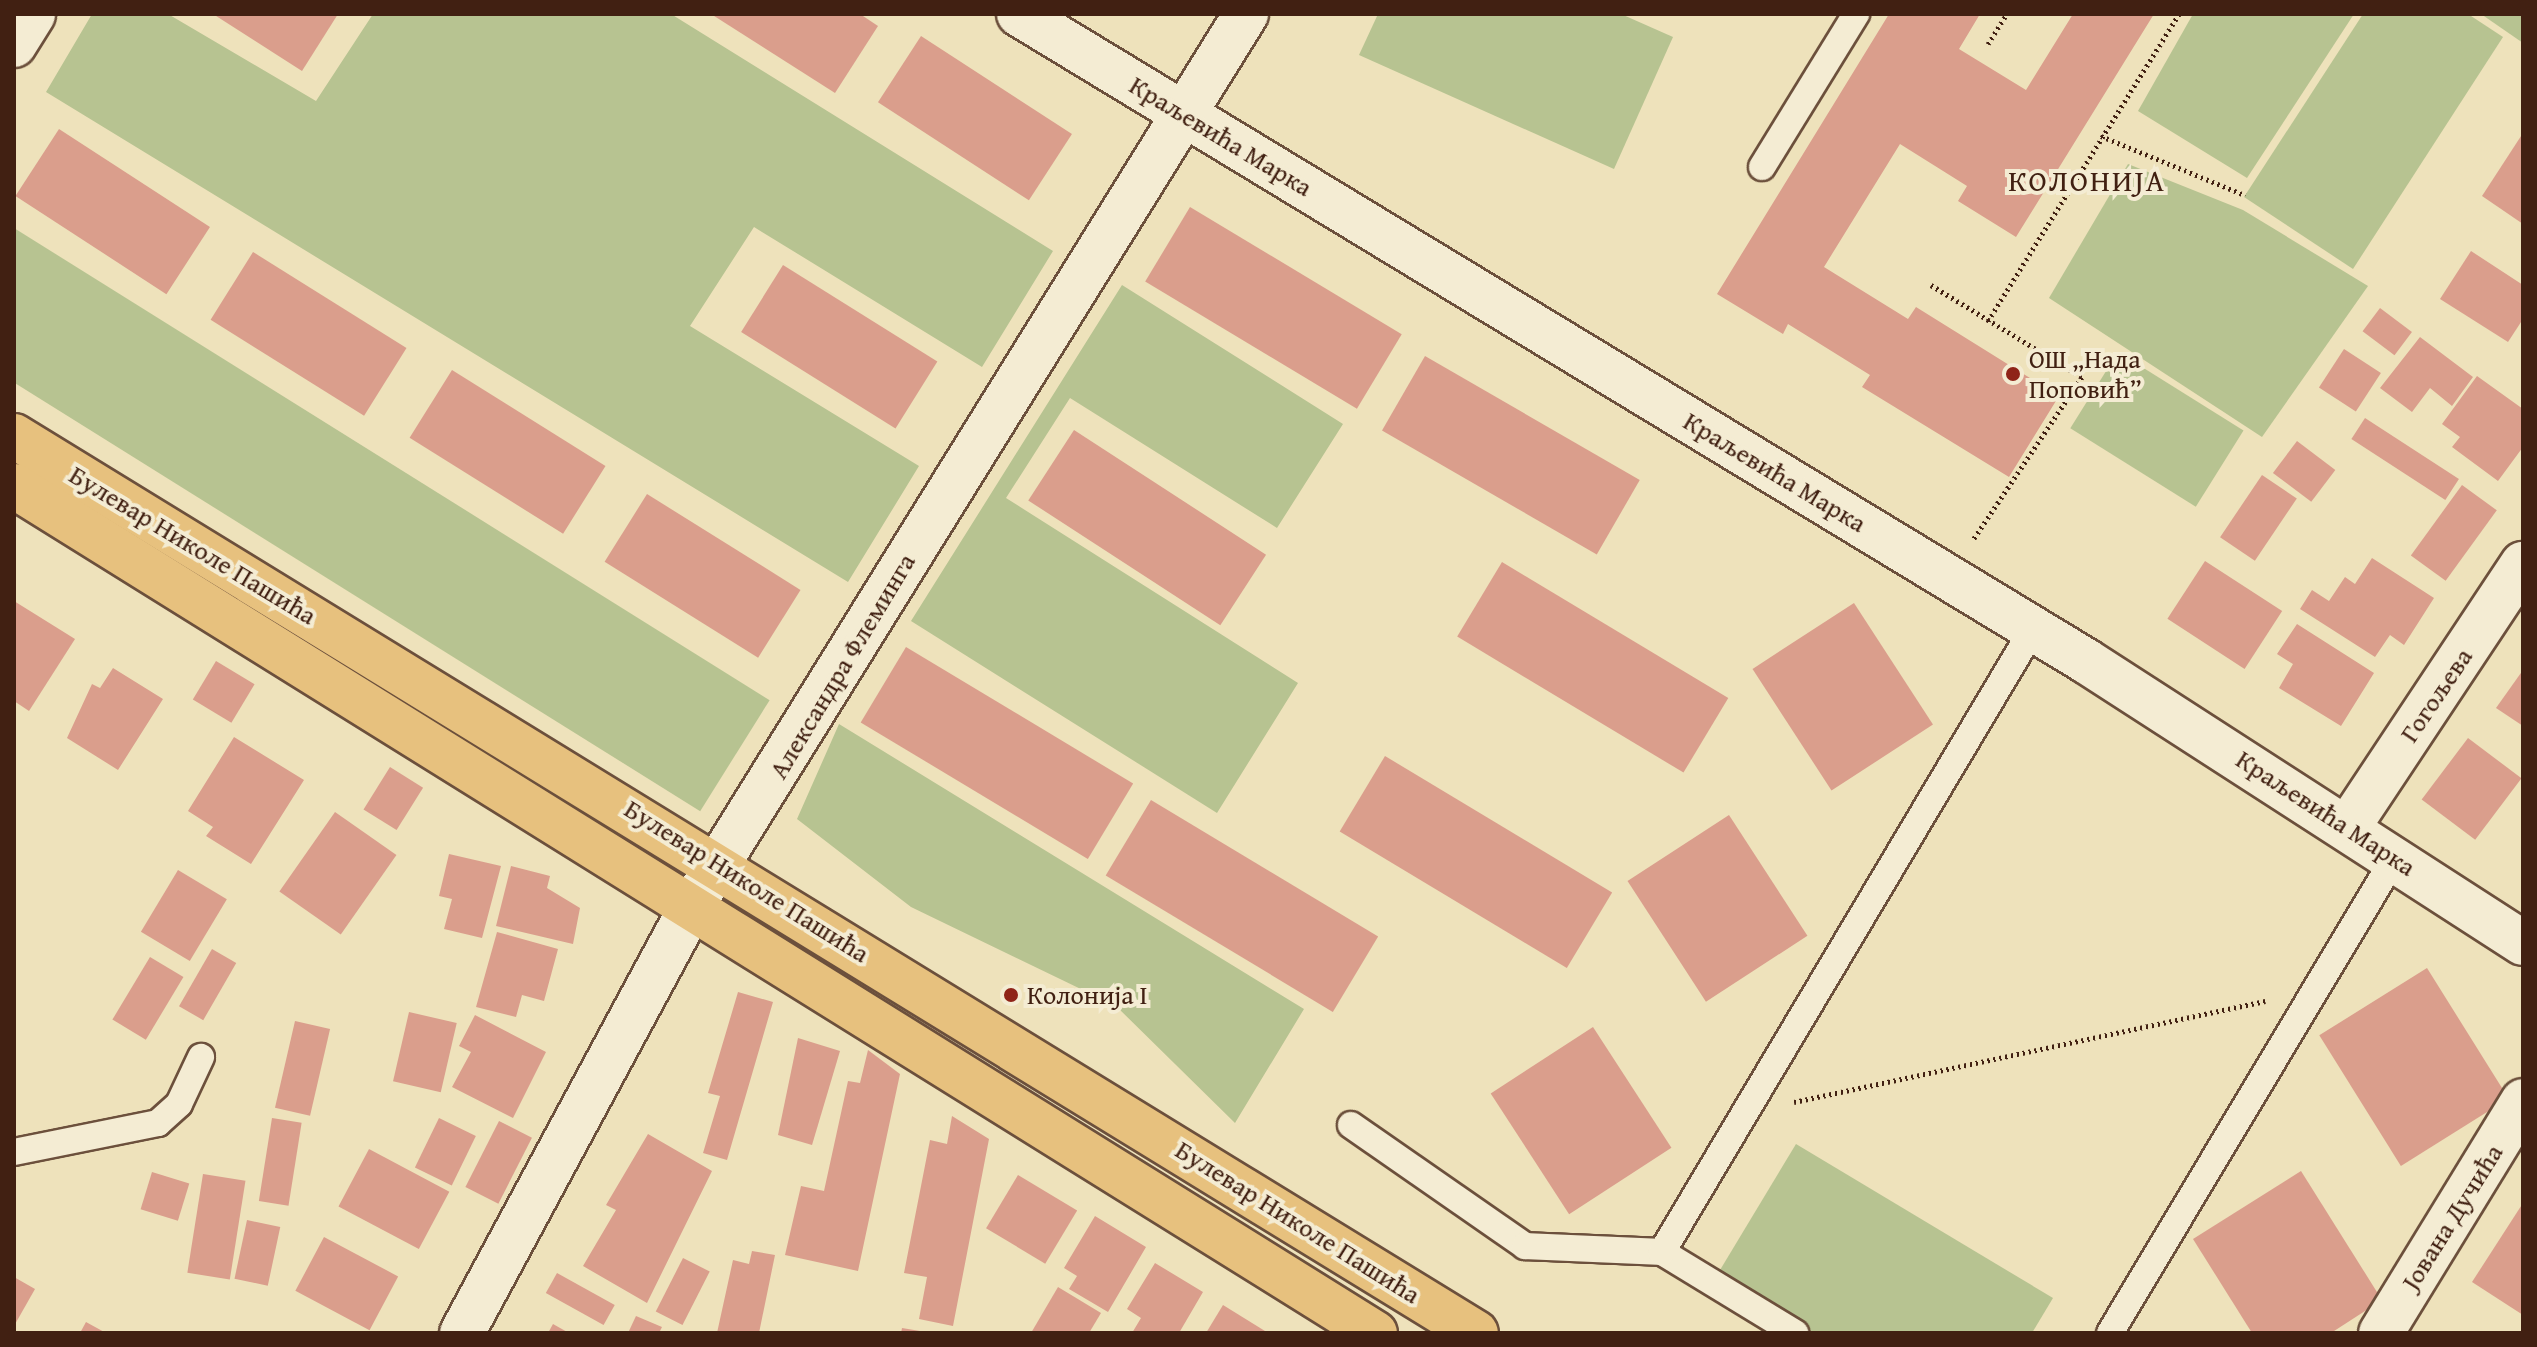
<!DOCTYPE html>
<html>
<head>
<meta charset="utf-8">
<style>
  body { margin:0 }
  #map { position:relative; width:2537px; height:1347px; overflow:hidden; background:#eee2bb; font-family:"Gentium Book Plus",serif }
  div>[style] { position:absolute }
  .green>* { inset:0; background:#b7c391; transform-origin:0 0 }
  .building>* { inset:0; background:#da9e8c; transform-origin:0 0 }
  .path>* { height:5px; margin-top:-2.5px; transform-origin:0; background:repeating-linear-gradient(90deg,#412012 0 2px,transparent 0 6px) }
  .roads { filter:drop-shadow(2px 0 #6c503c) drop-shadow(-2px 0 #6c503c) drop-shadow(0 2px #6c503c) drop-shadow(0 -2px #6c503c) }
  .lane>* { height:26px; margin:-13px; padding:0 13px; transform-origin:13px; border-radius:13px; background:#f4ecd3 }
  .street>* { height:44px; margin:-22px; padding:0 22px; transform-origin:22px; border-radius:22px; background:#f4ecd3 }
  .primary>* { height:44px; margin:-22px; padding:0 22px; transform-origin:22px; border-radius:22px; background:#e7c17e }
  .dots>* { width:22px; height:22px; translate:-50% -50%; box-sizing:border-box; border:4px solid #f4ecd3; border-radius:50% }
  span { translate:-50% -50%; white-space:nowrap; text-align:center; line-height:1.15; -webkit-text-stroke:8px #f4ecd3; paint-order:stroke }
  .street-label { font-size:26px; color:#412012 }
  .poi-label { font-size:26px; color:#412012 }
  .left { translate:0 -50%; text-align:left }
  .quarter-label { font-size:30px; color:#412012; letter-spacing:2px }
  .frame { position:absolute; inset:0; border:16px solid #412012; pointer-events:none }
</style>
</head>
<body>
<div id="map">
  <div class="green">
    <i style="clip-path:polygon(92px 14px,168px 14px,316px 101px,373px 14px,671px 14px,1053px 251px,982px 367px,754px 227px,690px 326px,919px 466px,848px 582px,46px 92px)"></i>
    <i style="clip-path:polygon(1378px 14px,1621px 14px,1673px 37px,1614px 169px,1359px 55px)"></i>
    <i style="clip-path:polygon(2193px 14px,2354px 14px,2247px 178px,2138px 111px)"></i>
    <i style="clip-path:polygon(2363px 14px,2468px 14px,2503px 37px,2353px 269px,2244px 197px)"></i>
    <i style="clip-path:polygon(2481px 14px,2523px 14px,2523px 43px)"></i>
    <i style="clip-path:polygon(2128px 164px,2243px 210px,2368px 286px,2262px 437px,2049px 298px)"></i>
    <i style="left:14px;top:228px;width:891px;height:131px;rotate:32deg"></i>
    <i style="clip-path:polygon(1122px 285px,1343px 424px,1277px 528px,1070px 398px,1006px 498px,1298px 683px,1217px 813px,911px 621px)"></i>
    <i style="left:2118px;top:352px;width:148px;height:90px;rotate:32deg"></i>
    <i style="clip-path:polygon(839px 724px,1304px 1009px,1235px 1123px,1116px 1006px,911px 907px,797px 819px)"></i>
    <i style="clip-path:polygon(1796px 1144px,2053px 1298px,2032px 1333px,1803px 1333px,1714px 1280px)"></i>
  </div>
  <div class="building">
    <i style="clip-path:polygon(213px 14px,338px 14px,302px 71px)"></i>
    <i style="clip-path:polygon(711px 14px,860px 14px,878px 26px,835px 93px)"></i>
    <i style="clip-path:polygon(1889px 14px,1980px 14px,1959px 49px,2026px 90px,2073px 14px,2154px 14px,2016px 237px,1958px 201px,1967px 186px,1900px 144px,1824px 267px,1908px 319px,1916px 307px,2059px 396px,2009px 477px,1862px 387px,1870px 375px,1788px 324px,1783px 334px,1717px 294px)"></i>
    <i style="left:921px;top:36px;width:180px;height:79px;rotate:33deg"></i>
    <i style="left:59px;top:129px;width:180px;height:80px;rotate:33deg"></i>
    <i style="clip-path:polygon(2523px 133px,2523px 224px,2482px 196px)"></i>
    <i style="left:1190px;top:207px;width:247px;height:87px;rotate:31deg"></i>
    <i style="clip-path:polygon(2471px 251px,2523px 285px,2523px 319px,2508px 342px,2440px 299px)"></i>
    <i style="left:253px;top:252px;width:181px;height:80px;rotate:32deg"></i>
    <i style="left:783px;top:265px;width:182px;height:79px;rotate:32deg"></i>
    <i style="left:2380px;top:308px;width:40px;height:29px;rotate:37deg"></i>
    <i style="clip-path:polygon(2420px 337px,2473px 377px,2452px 406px,2430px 388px,2412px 412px,2380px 388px)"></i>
    <i style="left:2344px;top:349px;width:44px;height:46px;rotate:33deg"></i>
    <i style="left:1425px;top:356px;width:248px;height:86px;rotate:30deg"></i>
    <i style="left:452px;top:370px;width:181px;height:80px;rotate:32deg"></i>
    <i style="clip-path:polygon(2477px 376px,2523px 409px,2523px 447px,2498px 481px,2452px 447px,2460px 437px,2442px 424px)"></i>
    <i style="left:2365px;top:418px;width:112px;height:25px;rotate:33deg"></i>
    <i style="left:1074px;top:430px;width:229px;height:84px;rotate:33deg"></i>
    <i style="left:2297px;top:441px;width:48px;height:40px;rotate:37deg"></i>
    <i style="left:2262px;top:475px;width:42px;height:75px;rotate:34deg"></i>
    <i style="left:2462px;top:485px;width:43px;height:87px;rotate:36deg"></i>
    <i style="left:647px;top:494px;width:181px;height:80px;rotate:32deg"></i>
    <i style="clip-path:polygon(2372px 558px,2434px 598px,2404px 645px,2390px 635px,2375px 657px,2300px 609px,2312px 590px,2329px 601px,2345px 577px,2355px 584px)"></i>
    <i style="left:2205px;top:561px;width:92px;height:69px;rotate:33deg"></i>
    <i style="left:1502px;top:562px;width:264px;height:87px;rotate:31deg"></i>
    <i style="clip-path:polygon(14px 601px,75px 639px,29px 711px,14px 701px)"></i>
    <i style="left:1854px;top:603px;width:145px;height:121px;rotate:57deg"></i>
    <i style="clip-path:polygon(2297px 624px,2374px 673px,2341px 726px,2279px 688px,2293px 664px,2277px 654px)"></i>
    <i style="left:906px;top:647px;width:265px;height:88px;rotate:31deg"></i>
    <i style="left:216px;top:661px;width:45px;height:45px;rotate:31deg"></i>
    <i style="clip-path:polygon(113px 668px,163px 699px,118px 770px,67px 738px,92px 684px,100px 688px)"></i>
    <i style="clip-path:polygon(2523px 670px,2523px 726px,2496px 708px)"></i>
    <i style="clip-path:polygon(234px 737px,304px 780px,251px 864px,206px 836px,213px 827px,188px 811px)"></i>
    <i style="left:2468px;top:738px;width:67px;height:77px;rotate:37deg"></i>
    <i style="left:1385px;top:756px;width:265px;height:88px;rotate:31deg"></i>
    <i style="left:390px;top:767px;width:39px;height:50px;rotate:32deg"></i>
    <i style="left:1151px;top:800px;width:265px;height:88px;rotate:31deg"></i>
    <i style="left:335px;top:812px;width:75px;height:97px;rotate:35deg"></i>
    <i style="left:1729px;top:815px;width:144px;height:121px;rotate:57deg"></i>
    <i style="clip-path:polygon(449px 854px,501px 866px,482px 938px,444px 929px,452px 899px,439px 896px)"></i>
    <i style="clip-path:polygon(511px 866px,550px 876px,547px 888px,580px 908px,573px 944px,496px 926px)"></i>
    <i style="left:178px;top:870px;width:57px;height:72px;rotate:31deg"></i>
    <i style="clip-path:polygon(497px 932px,558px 949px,544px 1001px,522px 995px,516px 1017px,476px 1007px)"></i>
    <i style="left:212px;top:949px;width:28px;height:66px;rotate:30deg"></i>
    <i style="left:150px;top:957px;width:39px;height:73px;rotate:31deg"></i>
    <i style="left:2427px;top:968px;width:154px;height:127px;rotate:58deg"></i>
    <i style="clip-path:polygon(738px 992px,773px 1002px,727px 1160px,703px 1153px,720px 1096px,708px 1093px)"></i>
    <i style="left:409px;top:1012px;width:49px;height:71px;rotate:13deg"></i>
    <i style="clip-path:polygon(475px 1015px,546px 1052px,513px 1118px,452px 1087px,471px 1052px,459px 1046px)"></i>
    <i style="left:295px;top:1021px;width:36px;height:89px;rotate:13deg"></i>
    <i style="left:1593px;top:1027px;width:144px;height:122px;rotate:57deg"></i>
    <i style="clip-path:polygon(798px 1038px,840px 1051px,812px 1145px,778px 1135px)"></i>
    <i style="clip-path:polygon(868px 1050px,900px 1074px,858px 1271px,785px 1255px,801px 1186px,824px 1191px,848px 1081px,860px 1083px)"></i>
    <i style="clip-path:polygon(952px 1116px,989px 1139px,953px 1326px,919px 1319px,927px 1277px,904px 1273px,930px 1140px,947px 1144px)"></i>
    <i style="left:272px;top:1118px;width:30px;height:84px;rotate:9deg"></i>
    <i style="left:439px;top:1118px;width:41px;height:55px;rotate:26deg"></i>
    <i style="left:499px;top:1121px;width:37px;height:74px;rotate:27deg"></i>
    <i style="clip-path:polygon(648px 1134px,712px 1171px,647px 1303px,583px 1266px,616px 1210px,606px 1205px)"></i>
    <i style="left:369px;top:1149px;width:91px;height:65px;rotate:28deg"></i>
    <i style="clip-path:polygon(2301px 1171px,2382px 1300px,2331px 1333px,2252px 1333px,2193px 1239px)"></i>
    <i style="left:152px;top:1172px;width:39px;height:39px;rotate:17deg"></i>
    <i style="left:203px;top:1174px;width:43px;height:100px;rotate:9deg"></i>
    <i style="left:1018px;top:1175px;width:69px;height:62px;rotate:31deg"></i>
    <i style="clip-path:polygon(2523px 1203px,2523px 1315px,2472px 1282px)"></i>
    <i style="clip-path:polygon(1095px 1216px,1146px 1247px,1108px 1312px,1069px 1289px,1077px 1276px,1064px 1268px)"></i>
    <i style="left:247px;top:1220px;width:34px;height:60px;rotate:12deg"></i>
    <i style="left:324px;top:1237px;width:84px;height:61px;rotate:28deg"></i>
    <i style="clip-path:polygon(752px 1251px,775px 1255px,759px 1333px,717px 1333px,733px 1260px,749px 1264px)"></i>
    <i style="left:683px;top:1258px;width:30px;height:60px;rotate:27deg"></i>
    <i style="clip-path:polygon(1155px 1263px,1203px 1292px,1179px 1333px,1132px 1333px,1141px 1318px,1127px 1309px)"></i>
    <i style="left:557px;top:1273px;width:66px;height:23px;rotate:29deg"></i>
    <i style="clip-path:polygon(14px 1277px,35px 1289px,14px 1326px)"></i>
    <i style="clip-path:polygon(1058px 1287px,1101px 1313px,1089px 1333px,1031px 1333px)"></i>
    <i style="clip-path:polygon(1223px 1305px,1265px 1331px,1264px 1333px,1206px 1333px)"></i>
    <i style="clip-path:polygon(636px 1316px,662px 1327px,659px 1333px,628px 1333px)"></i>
    <i style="clip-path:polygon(86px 1322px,106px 1333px,80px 1333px)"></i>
    <i style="clip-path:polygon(553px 1324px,569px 1333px,548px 1333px)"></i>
    <i style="clip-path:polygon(902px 1328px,920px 1331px,920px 1333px,901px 1333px)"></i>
  </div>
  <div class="path">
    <i style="left:1988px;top:44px;width:36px;rotate:-58deg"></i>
    <i style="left:2101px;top:136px;width:156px;rotate:22.3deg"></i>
    <i style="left:1931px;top:285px;width:177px;rotate:31.4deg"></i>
    <i style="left:2082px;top:377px;width:196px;rotate:123.8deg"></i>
    <i style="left:1988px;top:321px;width:362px;rotate:-58.1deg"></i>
    <i style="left:1794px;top:1102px;width:482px;rotate:-12.1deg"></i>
  </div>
  <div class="roads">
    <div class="lane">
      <i style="left:1762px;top:167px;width:180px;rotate:-58.4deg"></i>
      <i style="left:1351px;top:1125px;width:212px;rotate:34.8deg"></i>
      <i style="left:1525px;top:1246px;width:137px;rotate:2.5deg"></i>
      <i style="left:1662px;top:1252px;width:156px;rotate:31.3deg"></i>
      <i style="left:14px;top:1152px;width:147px;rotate:-11.4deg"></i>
      <i style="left:158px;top:1123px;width:28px;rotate:-42deg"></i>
      <i style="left:179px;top:1104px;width:52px;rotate:-64.9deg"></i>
      <i style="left:1662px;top:1252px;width:725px;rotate:-59.23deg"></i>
      <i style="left:2110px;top:1333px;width:555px;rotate:-59.09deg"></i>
    </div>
    <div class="street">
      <i style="left:1019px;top:14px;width:1248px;rotate:31.23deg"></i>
      <i style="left:2086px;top:661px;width:520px;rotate:32.83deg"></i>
      <i style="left:14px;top:45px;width:36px;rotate:-58deg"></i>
      <i style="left:2348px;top:827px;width:316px;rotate:-56.4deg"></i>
      <i style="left:462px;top:1333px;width:481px;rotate:-61.7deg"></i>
      <i style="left:690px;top:909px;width:1054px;rotate:-58.15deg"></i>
      <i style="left:2381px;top:1333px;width:272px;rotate:-58.5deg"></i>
    </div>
    <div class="primary">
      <i style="left:14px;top:436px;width:1715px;rotate:31.53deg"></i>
      <i style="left:14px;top:486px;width:1603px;rotate:31.9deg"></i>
    </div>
  </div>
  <div class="dots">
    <i style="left:2013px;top:374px;background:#8f2418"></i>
    <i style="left:1011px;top:995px;background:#8f2418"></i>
  </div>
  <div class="street-label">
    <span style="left:1221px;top:136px;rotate:31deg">Краљевића Марка</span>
    <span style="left:1775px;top:472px;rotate:31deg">Краљевића Марка</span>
    <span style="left:193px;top:545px;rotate:31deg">Булевар Николе Пашића</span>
    <span style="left:842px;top:666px;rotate:-59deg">Александра Флеминга</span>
    <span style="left:2436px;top:695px;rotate:-56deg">Гогољева</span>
    <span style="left:2326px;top:813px;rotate:33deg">Краљевића Марка</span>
    <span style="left:747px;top:881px;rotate:32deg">Булевар Николе Пашића</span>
    <span style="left:2452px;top:1217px;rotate:-58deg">Јована Дучића</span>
    <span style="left:1298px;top:1222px;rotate:32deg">Булевар Николе Пашића</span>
  </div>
  <div class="poi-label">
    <span class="left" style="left:2029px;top:374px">ОШ „Нада<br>Поповић”</span>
    <span class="left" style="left:1027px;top:995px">Колонија I</span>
  </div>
  <div class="quarter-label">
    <span style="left:2087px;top:180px">КОЛОНИЈА</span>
  </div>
  <div class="frame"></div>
</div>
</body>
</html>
